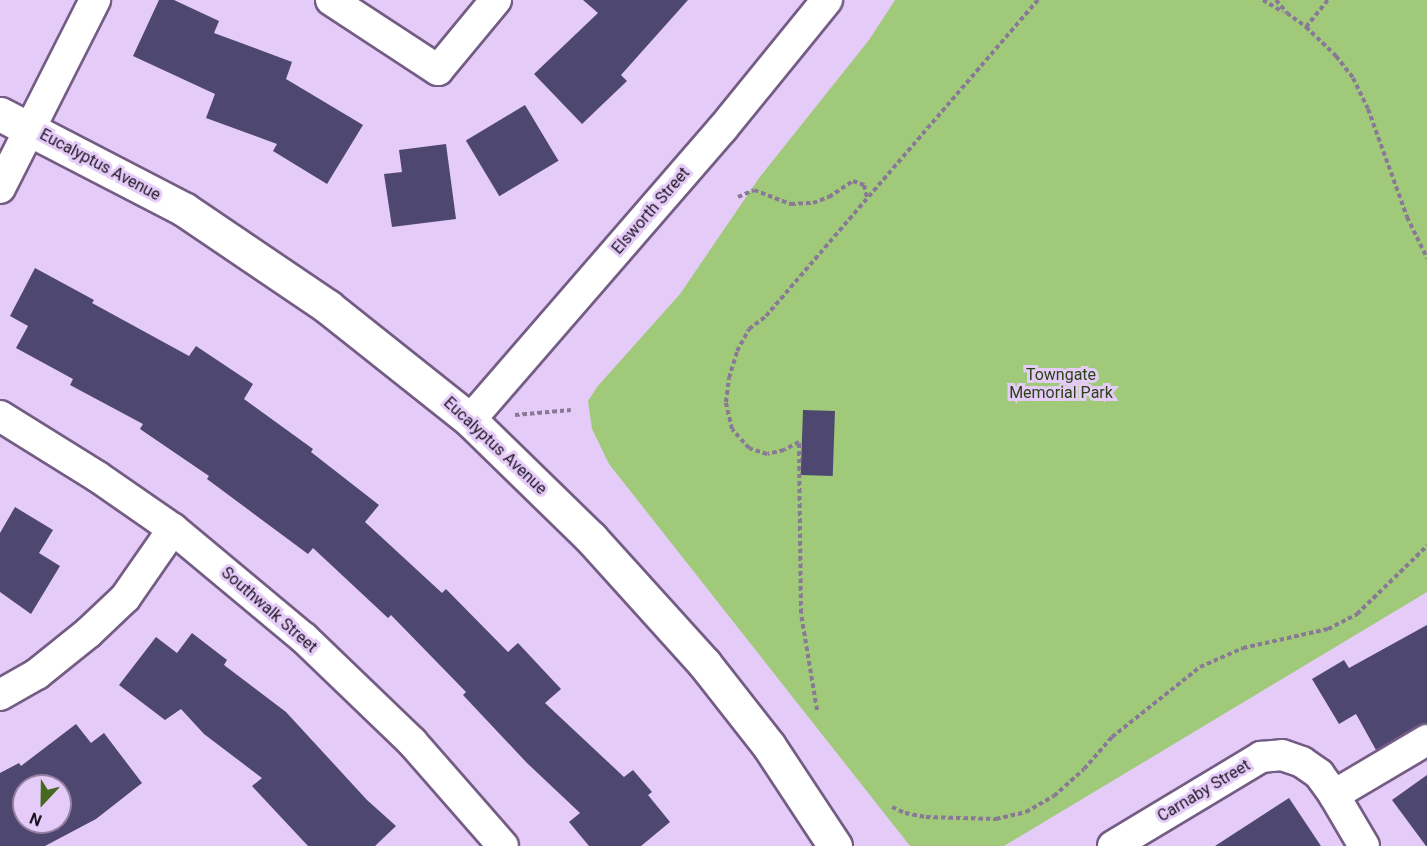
<!DOCTYPE html>
<html>
<head>
<meta charset="utf-8">
<style>
  body { margin:0 }
  #map { position:relative; width:1427px; height:846px; overflow:hidden; background:#e5cbf8; font-family:Roboto,sans-serif }
  div>[style] { position:absolute }
  .green>* { inset:0; background:#a0ca79 }
  .building>* { inset:0; background:#4e4770; transform-origin:0 0 }
  .path>* { height:4px; margin-top:-2px; transform-origin:0; background:repeating-linear-gradient(90deg,#8a7897 0 4.5px,transparent 0 7.5px) }
  .roads { filter:drop-shadow(2px 0 #745d84) drop-shadow(-2px 0 #745d84) drop-shadow(0 2px #745d84) drop-shadow(0 -2px #745d84) }
  .street>* { height:30px; margin:-15px; padding:0 15px; transform-origin:15px; border-radius:15px; background:#fff }
  .secondary>* { height:33px; margin:-16.5px; padding:0 16.5px; transform-origin:16.5px; border-radius:16.5px; background:#fff }
  span { translate:-50% -50%; white-space:nowrap; text-align:center; line-height:1.15; -webkit-text-stroke:6px #e5cbf8; paint-order:stroke }
  .street-label { font-size:16px; color:#1c1322 }
  .park-label { font-size:16px; color:#2c4115 }
  .north { position:absolute; left:12px; top:774px; width:60px; height:60px; box-sizing:border-box; background:#e5cbf8; border:2px solid #9581a2; border-radius:50%; rotate:202deg; font-size:16px; font-weight:700; line-height:24px; text-align:center; color:#1c1322 }
  .north::after { content:''; display:block; margin:auto; width:21px; height:27px; background:#46681f; clip-path:polygon(50% 0,100% 100%,50% 72%,0 100%) }
</style>
</head>
<body>
<div id="map">
  <div class="green">
    <i style="clip-path:polygon(895px 0,1427px 0,1427px 592px,1004px 846px,910px 846px,609px 464px,592px 429px,588px 401px,597px 387px,680px 294px,759px 178px,869px 40px)"></i>
  </div>
  <div class="building">
    <i style="clip-path:polygon(159px 0,174px 0,219px 21px,214px 33px,292px 62px,286px 79px,363px 125px,327px 184px,273px 151px,277px 144px,206px 118px,215px 94px,133px 56px)"></i>
    <i style="clip-path:polygon(583px 0,688px 0,621px 75px,627px 81px,582px 124px,534px 74px,598px 13px)"></i>
    <i style="left:525px;top:105px;width:65px;height:69px;rotate:59deg"></i>
    <i style="clip-path:polygon(446px 144px,456px 219px,392px 227px,384px 174px,402px 172px,399px 150px)"></i>
    <i style="clip-path:polygon(35px 268px,94px 300px,92px 303px,189px 356px,196px 346px,253px 384px,244px 399px,313px 449px,311px 452px,379px 505px,365px 522px,442px 593px,446px 589px,508px 652px,518px 643px,561px 689px,545px 703px,624px 777px,633px 770px,652px 792px,648px 795px,670px 822px,641px 846px,589px 846px,569px 822px,580px 813px,527px 763px,463px 695px,466px 692px,391px 615px,388px 618px,313px 548px,308px 554px,207px 479px,209px 476px,140px 429px,143px 424px,70px 385px,73px 379px,16px 348px,28px 326px,10px 316px)"></i>
    <i style="left:803px;top:410px;width:32px;height:65px;rotate:2deg"></i>
    <i style="clip-path:polygon(15px 507px,53px 530px,39px 553px,60px 566px,31px 614px,0 592px,0 533px)"></i>
    <i style="clip-path:polygon(1427px 625px,1427px 723px,1376px 750px,1356px 714px,1339px 724px,1312px 679px,1344px 660px,1349px 668px)"></i>
    <i style="clip-path:polygon(192px 633px,227px 660px,224px 665px,286px 712px,367px 800px,396px 826px,375px 846px,308px 846px,252px 786px,262px 778px,204px 734px,181px 709px,165px 720px,119px 685px,156px 637px,177px 653px)"></i>
    <i style="clip-path:polygon(evenodd,76px 724px,91px 743px,104px 733px,142px 783px,96px 819px,45px 846px,0 846px,0 773px,19px 763px,21px 766px,76px 724px,24px 786px,60px 786px,60px 822px,24px 822px,24px 786px)"></i>
    <i style="clip-path:polygon(1427px 775px,1427px 846px,1426px 846px,1392px 800px)"></i>
    <i style="clip-path:polygon(1289px 798px,1321px 846px,1215px 846px)"></i>
  </div>
  <div class="path">
    <i style="left:1263px;top:0;width:23px;rotate:31deg"></i>
    <i style="left:1276px;top:0;width:17px;rotate:50deg"></i>
    <i style="left:1287px;top:13px;width:24px;rotate:36deg"></i>
    <i style="left:1306px;top:27px;width:42px;rotate:44deg"></i>
    <i style="left:1336px;top:56px;width:28px;rotate:52deg"></i>
    <i style="left:1353px;top:78px;width:34px;rotate:64deg"></i>
    <i style="left:1368px;top:109px;width:115px;rotate:70.1deg"></i>
    <i style="left:1407px;top:217px;width:46px;rotate:64deg"></i>
    <i style="left:1306px;top:27px;width:35px;rotate:-51deg"></i>
    <i style="left:738px;top:197px;width:17px;rotate:-24deg"></i>
    <i style="left:754px;top:190px;width:40px;rotate:21deg"></i>
    <i style="left:791px;top:204px;width:22px;rotate:-3deg"></i>
    <i style="left:813px;top:203px;width:17px;rotate:-21deg"></i>
    <i style="left:829px;top:197px;width:29px;rotate:-34deg"></i>
    <i style="left:853px;top:181px;width:12px;rotate:20deg"></i>
    <i style="left:864px;top:185px;width:13px;rotate:77deg"></i>
    <i style="left:515px;top:415px;width:56px;rotate:-5.1deg"></i>
    <i style="left:817px;top:710px;width:98px;rotate:-99.4deg"></i>
    <i style="left:801px;top:613px;width:171px;rotate:-90.7deg"></i>
    <i style="left:799px;top:442px;width:17px;rotate:152deg"></i>
    <i style="left:784px;top:450px;width:17px;rotate:167deg"></i>
    <i style="left:767px;top:454px;width:19px;rotate:-162deg"></i>
    <i style="left:749px;top:448px;width:25px;rotate:-132deg"></i>
    <i style="left:732px;top:429px;width:28px;rotate:-103deg"></i>
    <i style="left:726px;top:402px;width:24px;rotate:-83deg"></i>
    <i style="left:729px;top:378px;width:28px;rotate:-73deg"></i>
    <i style="left:737px;top:351px;width:25px;rotate:-61deg"></i>
    <i style="left:749px;top:329px;width:21px;rotate:-37deg"></i>
    <i style="left:766px;top:316px;width:417px;rotate:-49.3deg"></i>
    <i style="left:892px;top:807px;width:14px;rotate:25deg"></i>
    <i style="left:905px;top:813px;width:21px;rotate:11deg"></i>
    <i style="left:926px;top:817px;width:70px;rotate:1.6deg"></i>
    <i style="left:996px;top:819px;width:31px;rotate:-13deg"></i>
    <i style="left:1026px;top:812px;width:32px;rotate:-30deg"></i>
    <i style="left:1054px;top:796px;width:40px;rotate:-42deg"></i>
    <i style="left:1084px;top:769px;width:43px;rotate:-48.8deg"></i>
    <i style="left:1112px;top:737px;width:112px;rotate:-38.5deg"></i>
    <i style="left:1200px;top:667px;width:47px;rotate:-23.8deg"></i>
    <i style="left:1243px;top:648px;width:87px;rotate:-12.6deg"></i>
    <i style="left:1328px;top:629px;width:33px;rotate:-27deg"></i>
    <i style="left:1357px;top:614px;width:98px;rotate:-44.2deg"></i>
  </div>
  <div class="roads">
    <div class="street">
      <i style="left:331px;top:0;width:128px;rotate:33.2deg"></i>
      <i style="left:438px;top:70px;width:91px;rotate:-50.4deg"></i>
      <i style="left:0;top:188px;width:211px;rotate:-63.2deg"></i>
      <i style="left:0;top:416px;width:115px;rotate:31.9deg"></i>
      <i style="left:98px;top:477px;width:91px;rotate:34.7deg"></i>
      <i style="left:173px;top:529px;width:170px;rotate:39.8deg"></i>
      <i style="left:304px;top:638px;width:150px;rotate:43.9deg"></i>
      <i style="left:412px;top:742px;width:138px;rotate:48.8deg"></i>
      <i style="left:470px;top:420px;width:386px;rotate:-49.1deg"></i>
      <i style="left:723px;top:128px;width:165px;rotate:-50.9deg"></i>
      <i style="left:0;top:695px;width:43px;rotate:-29.6deg"></i>
      <i style="left:37px;top:674px;width:65px;rotate:-38.8deg"></i>
      <i style="left:88px;top:633px;width:51px;rotate:-43.4deg"></i>
      <i style="left:125px;top:598px;width:84px;rotate:-55.2deg"></i>
      <i style="left:1334px;top:795px;width:108px;rotate:-30.6deg"></i>
      <i style="left:1113px;top:846px;width:173px;rotate:-31deg"></i>
      <i style="left:1261px;top:757px;width:21px;rotate:-5deg"></i>
      <i style="left:1282px;top:755px;width:21px;rotate:19deg"></i>
      <i style="left:1302px;top:762px;width:21px;rotate:35deg"></i>
      <i style="left:1319px;top:774px;width:26px;rotate:54deg"></i>
      <i style="left:1334px;top:795px;width:59px;rotate:59.5deg"></i>
    </div>
    <div class="secondary">
      <i style="left:0;top:114px;width:208px;rotate:27.4deg"></i>
      <i style="left:185px;top:210px;width:173px;rotate:34.1deg"></i>
      <i style="left:328px;top:307px;width:181px;rotate:38.5deg"></i>
      <i style="left:470px;top:420px;width:169px;rotate:44.3deg"></i>
      <i style="left:591px;top:538px;width:169px;rotate:47.9deg"></i>
      <i style="left:704px;top:663px;width:105px;rotate:51.9deg"></i>
      <i style="left:769px;top:746px;width:120px;rotate:56.6deg"></i>
    </div>
  </div>
  <div class="street-label">
    <span style="left:100px;top:165px;rotate:28deg">Eucalyptus Avenue</span>
    <span style="left:651px;top:211px;rotate:-49deg">Elsworth Street</span>
    <span style="left:495px;top:446px;rotate:43deg">Eucalyptus Avenue</span>
    <span style="left:269px;top:610px;rotate:41deg">Southwalk Street</span>
    <span style="left:1204px;top:791px;rotate:-31deg">Carnaby Street</span>
  </div>
  <div class="park-label">
    <span style="left:1061px;top:384px">Towngate<br>Memorial Park</span>
  </div>
  <div class="north">N</div>
</div>
</body>
</html>
